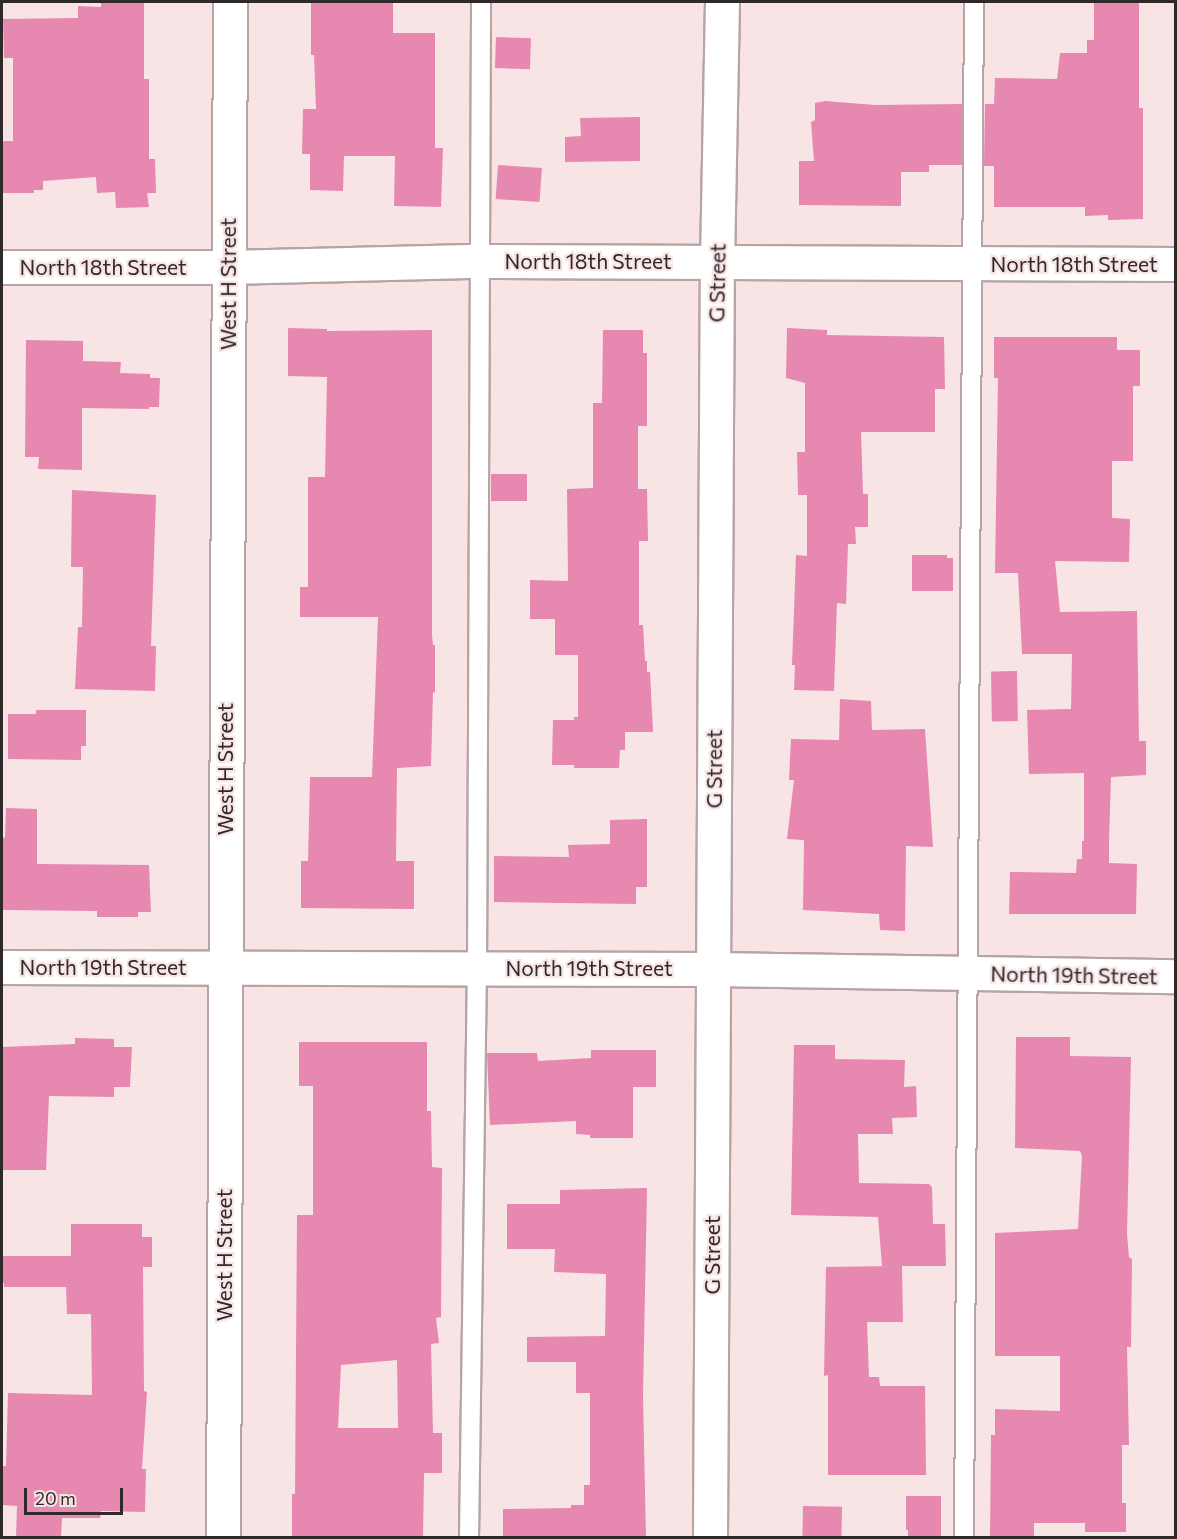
<!DOCTYPE html>
<html>
<head>
<meta charset="utf-8">
<style>
  body { margin:0 }
  #map { position:relative; width:1177px; height:1539px; overflow:hidden; background:#f8e4e5; font-family:Commissioner,sans-serif }
  div>[style] { position:absolute }
  .building>* { inset:0; background:#e688b0; transform-origin:0 0 }
  .roads { filter:drop-shadow(2px 0 #b7a4a5) drop-shadow(-2px 0 #b7a4a5) drop-shadow(0 2px #b7a4a5) drop-shadow(0 -2px #b7a4a5) }
  .service>* { height:18px; margin:-9px; padding:0 9px; transform-origin:9px; border-radius:9px; background:#fff }
  .minor>* { height:33px; margin:-16.5px; padding:0 16.5px; transform-origin:16.5px; border-radius:16.5px; background:#fff }
  span { translate:-50% -50%; white-space:nowrap; text-align:center; line-height:1.15; -webkit-text-stroke:4.5px #f8e4e5; paint-order:stroke }
  .street-label { font-size:21px; color:#302929 }
  .frame { position:absolute; inset:0; border:3px solid #302929; pointer-events:none }
  .scale { position:absolute; left:24px; top:1488px; width:99px; height:27px; box-sizing:border-box; border:3px solid #302929; border-top:0; padding-left:8px; font-size:18px; line-height:21px; white-space:nowrap; color:#302929; -webkit-text-stroke:4px #f8e4e5; paint-order:stroke }
</style>
</head>
<body>
<div id="map">
  <div class="building">
    <i style="clip-path:polygon(101px 2px,144px 2px,144px 79px,149px 79px,149px 159px,155px 159px,156px 193px,147px 193px,149px 207px,116px 208px,115px 192px,97px 193px,96px 177px,43px 181px,43px 190px,34px 190px,34px 193px,2px 193px,2px 141px,13px 141px,13px 58px,4px 58px,3px 19px,78px 18px,78px 6px,101px 7px)"></i>
    <i style="clip-path:polygon(311px 2px,393px 2px,393px 33px,435px 33px,435px 148px,443px 148px,441px 207px,394px 206px,395px 156px,344px 156px,343px 191px,310px 190px,310px 154px,302px 154px,303px 109px,316px 109px,314px 55px,311px 55px)"></i>
    <i style="clip-path:polygon(1094px 2px,1139px 2px,1139px 108px,1143px 108px,1143px 219px,1108px 220px,1108px 215px,1085px 216px,1085px 207px,994px 207px,994px 166px,984px 166px,985px 104px,994px 104px,995px 78px,1057px 79px,1060px 53px,1087px 53px,1087px 40px,1094px 40px)"></i>
    <i style="left:496px;top:37px;width:35px;height:31px;rotate:2deg"></i>
    <i style="clip-path:polygon(825px 101px,875px 105px,962px 104px,962px 165px,929px 165px,929px 172px,901px 172px,901px 206px,799px 205px,799px 161px,814px 161px,811px 122px,815px 120px,815px 103px)"></i>
    <i style="clip-path:polygon(640px 117px,640px 161px,565px 162px,565px 137px,581px 136px,580px 118px)"></i>
    <i style="left:498px;top:165px;width:44px;height:34px;rotate:4deg"></i>
    <i style="clip-path:polygon(288px 328px,327px 329px,327px 331px,432px 330px,432px 635px,433px 645px,435px 645px,435px 693px,433px 692px,431px 766px,397px 768px,396px 861px,414px 861px,414px 909px,301px 908px,301px 861px,308px 861px,310px 777px,372px 777px,378px 617px,300px 617px,300px 587px,308px 587px,308px 477px,325px 477px,327px 377px,288px 376px)"></i>
    <i style="clip-path:polygon(787px 328px,827px 330px,827px 335px,944px 337px,945px 389px,935px 389px,935px 432px,861px 432px,863px 494px,868px 494px,868px 527px,855px 527px,856px 544px,848px 544px,846px 604px,837px 603px,834px 691px,794px 690px,795px 665px,792px 665px,796px 555px,807px 556px,807px 495px,798px 495px,797px 452px,805px 452px,805px 383px,786px 378px)"></i>
    <i style="clip-path:polygon(603px 330px,643px 330px,643px 353px,647px 353px,647px 426px,638px 426px,638px 489px,647px 489px,648px 541px,639px 541px,639px 625px,643px 625px,645px 661px,647px 661px,647px 672px,650px 672px,653px 732px,625px 732px,625px 750px,620px 750px,619px 768px,574px 768px,574px 765px,552px 765px,553px 720px,574px 720px,574px 717px,578px 717px,578px 655px,555px 655px,555px 619px,530px 619px,530px 580px,568px 581px,567px 489px,593px 488px,593px 403px,602px 403px)"></i>
    <i style="clip-path:polygon(994px 337px,1117px 337px,1117px 350px,1140px 350px,1140px 386px,1133px 386px,1133px 461px,1112px 461px,1112px 518px,1130px 519px,1129px 562px,1055px 561px,1060px 612px,1137px 611px,1139px 741px,1146px 741px,1146px 775px,1111px 777px,1109px 841px,1109px 863px,1137px 864px,1136px 914px,1009px 914px,1010px 872px,1076px 873px,1077px 859px,1082px 859px,1082px 841px,1084px 841px,1084px 773px,1029px 774px,1027px 710px,1071px 709px,1072px 654px,1022px 654px,1018px 573px,995px 573px,998px 378px,994px 378px)"></i>
    <i style="clip-path:polygon(26px 340px,83px 341px,83px 361px,121px 362px,120px 373px,150px 374px,150px 378px,160px 378px,159px 407px,149px 407px,149px 409px,82px 408px,82px 470px,38px 469px,39px 457px,25px 457px)"></i>
    <i style="left:491px;top:474px;width:36px;height:27px"></i>
    <i style="clip-path:polygon(72px 490px,156px 495px,151px 646px,156px 646px,155px 691px,75px 689px,78px 627px,82px 627px,83px 567px,71px 567px)"></i>
    <i style="clip-path:polygon(912px 555px,947px 555px,947px 558px,953px 558px,953px 591px,912px 591px)"></i>
    <i style="left:1017px;top:671px;width:50px;height:26px;rotate:89deg"></i>
    <i style="clip-path:polygon(840px 699px,871px 701px,872px 730px,925px 729px,933px 847px,906px 846px,905px 931px,880px 930px,879px 914px,803px 910px,804px 840px,787px 839px,794px 780px,789px 780px,791px 739px,839px 740px)"></i>
    <i style="clip-path:polygon(36px 710px,86px 710px,86px 746px,81px 746px,81px 760px,8px 759px,8px 714px,36px 714px)"></i>
    <i style="clip-path:polygon(6px 808px,37px 809px,37px 864px,149px 865px,151px 912px,138px 912px,138px 917px,97px 917px,97px 911px,2px 910px,2px 837px,5px 838px)"></i>
    <i style="clip-path:polygon(647px 819px,647px 887px,636px 887px,636px 904px,494px 902px,494px 856px,569px 857px,568px 845px,610px 844px,610px 820px)"></i>
    <i style="clip-path:polygon(1016px 1037px,1070px 1037px,1070px 1056px,1131px 1057px,1127px 1234px,1129px 1257px,1132px 1259px,1131px 1347px,1127px 1347px,1129px 1445px,1122px 1445px,1122px 1503px,1126px 1503px,1126px 1532px,1085px 1532px,1085px 1523px,1034px 1523px,1034px 1538px,990px 1538px,991px 1435px,995px 1435px,995px 1409px,1060px 1411px,1060px 1356px,995px 1356px,995px 1233px,1078px 1229px,1082px 1156px,1080px 1151px,1015px 1148px)"></i>
    <i style="clip-path:polygon(75px 1038px,114px 1039px,114px 1047px,132px 1047px,130px 1087px,114px 1087px,114px 1097px,49px 1096px,46px 1170px,2px 1170px,2px 1047px,75px 1044px)"></i>
    <i style="clip-path:polygon(evenodd,299px 1042px,427px 1042px,427px 1111px,431px 1111px,432px 1167px,442px 1168px,441px 1317px,436px 1318px,439px 1343px,431px 1344px,433px 1433px,442px 1433px,442px 1473px,424px 1473px,423px 1538px,292px 1538px,292px 1494px,295px 1494px,297px 1215px,313px 1215px,313px 1086px,299px 1086px,299px 1042px,397px 1360px,398px 1428px,338px 1428px,341px 1365px,397px 1360px)"></i>
    <i style="clip-path:polygon(794px 1045px,835px 1045px,835px 1059px,905px 1060px,904px 1087px,916px 1086px,917px 1117px,892px 1118px,893px 1134px,858px 1134px,859px 1183px,929px 1184px,932px 1187px,933px 1224px,945px 1224px,946px 1266px,902px 1266px,903px 1322px,867px 1322px,869px 1377px,879px 1377px,880px 1386px,925px 1386px,926px 1475px,828px 1475px,828px 1375px,824px 1376px,826px 1267px,893px 1266px,882px 1266px,878px 1217px,791px 1215px)"></i>
    <i style="clip-path:polygon(591px 1050px,656px 1050px,656px 1087px,633px 1087px,633px 1138px,590px 1138px,590px 1135px,576px 1134px,576px 1121px,490px 1125px,487px 1053px,537px 1053px,538px 1061px,591px 1058px)"></i>
    <i style="clip-path:polygon(647px 1188px,643px 1395px,646px 1538px,503px 1538px,503px 1509px,571px 1508px,571px 1505px,584px 1505px,584px 1485px,590px 1485px,590px 1393px,576px 1393px,576px 1362px,527px 1362px,527px 1337px,605px 1336px,606px 1274px,554px 1272px,555px 1249px,507px 1249px,507px 1204px,560px 1204px,560px 1190px)"></i>
    <i style="clip-path:polygon(71px 1224px,142px 1224px,142px 1237px,152px 1237px,152px 1267px,143px 1267px,144px 1391px,147px 1392px,142px 1469px,146px 1469px,145px 1512px,101px 1511px,100px 1518px,62px 1518px,61px 1538px,16px 1538px,17px 1506px,2px 1505px,2px 1466px,6px 1466px,8px 1393px,92px 1395px,91px 1314px,67px 1314px,66px 1287px,4px 1287px,4px 1283px,2px 1283px,2px 1256px,71px 1256px)"></i>
    <i style="clip-path:polygon(906px 1496px,941px 1496px,941px 1538px,908px 1538px,908px 1530px,906px 1530px)"></i>
    <i style="left:803px;top:1506px;width:39px;height:32px;rotate:1deg"></i>
  </div>
  <div class="roads">
    <div class="service">
      <i style="left:469px;top:1538px;width:570px;rotate:-89.2deg"></i>
      <i style="left:477px;top:968px;width:966px;rotate:-89.76deg"></i>
      <i style="left:964px;top:1538px;width:1536px;rotate:-89.63deg"></i>
    </div>
    <div class="minor">
      <i style="left:2px;top:267px;width:226px"></i>
      <i style="left:228px;top:267px;width:251px;rotate:-1.4deg"></i>
      <i style="left:479px;top:261px;width:697px;rotate:0.25deg"></i>
      <i style="left:2px;top:967px;width:711px;rotate:0.16deg"></i>
      <i style="left:713px;top:969px;width:463px;rotate:0.9deg"></i>
      <i style="left:223px;top:1538px;width:1536px;rotate:-89.74deg"></i>
      <i style="left:710px;top:1538px;width:1276px;rotate:-89.69deg"></i>
      <i style="left:717px;top:262px;width:260px;rotate:-88.9deg"></i>
    </div>
  </div>
  <div class="street-label">
    <span style="left:588px;top:261px">North 18th Street</span>
    <span style="left:1074px;top:264px">North 18th Street</span>
    <span style="left:103px;top:267px">North 18th Street</span>
    <span style="left:717px;top:283px;rotate:-89deg">G Street</span>
    <span style="left:228px;top:284px;rotate:-90deg">West H Street</span>
    <span style="left:225px;top:769px;rotate:-90deg">West H Street</span>
    <span style="left:714px;top:769px;rotate:-90deg">G Street</span>
    <span style="left:103px;top:967px">North 19th Street</span>
    <span style="left:589px;top:968px">North 19th Street</span>
    <span style="left:1074px;top:975px;rotate:1deg">North 19th Street</span>
    <span style="left:224px;top:1255px;rotate:-90deg">West H Street</span>
    <span style="left:712px;top:1255px;rotate:-90deg">G Street</span>
  </div>
  <div class="frame"></div>
  <div class="scale">20 m</div>
</div>
</body>
</html>
